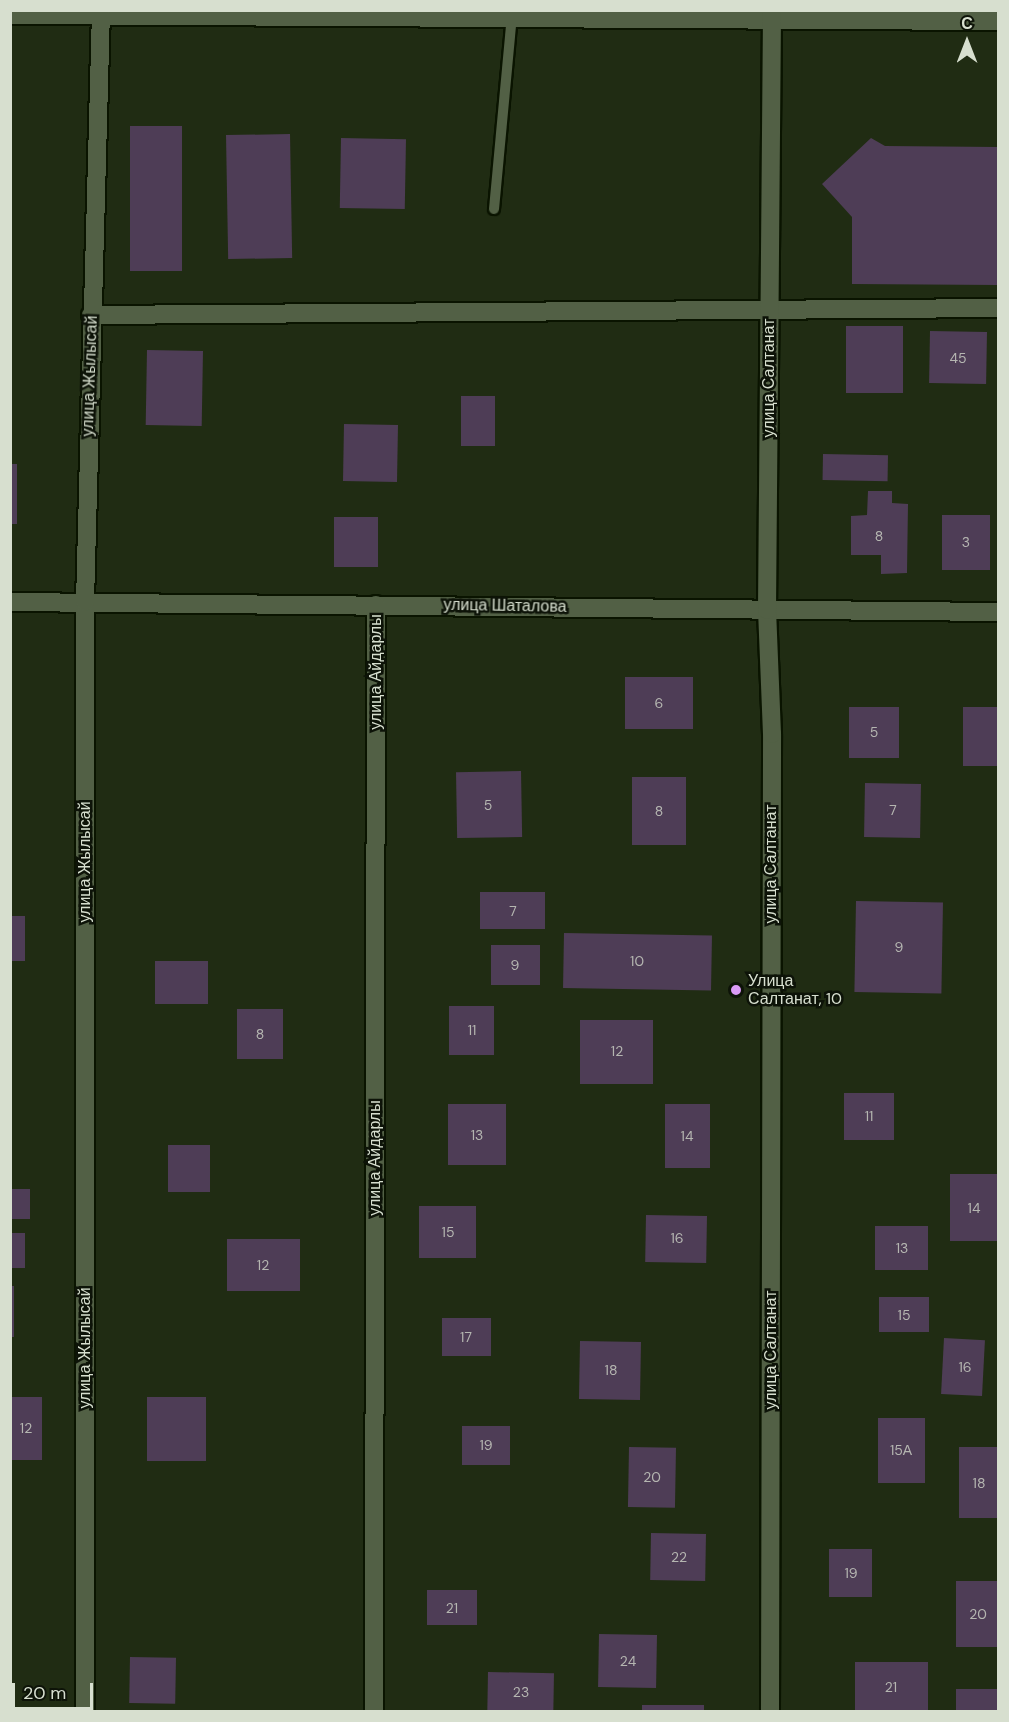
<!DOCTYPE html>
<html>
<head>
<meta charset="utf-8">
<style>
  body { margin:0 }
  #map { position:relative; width:1009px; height:1722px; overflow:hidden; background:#202c13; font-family:"DM Sans",sans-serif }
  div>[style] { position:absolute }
  .building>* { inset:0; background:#4e3d56; transform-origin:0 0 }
  .roads { filter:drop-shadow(2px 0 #0a1400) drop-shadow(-2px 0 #0a1400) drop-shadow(0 2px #0a1400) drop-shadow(0 -2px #0a1400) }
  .lane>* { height:10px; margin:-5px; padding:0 5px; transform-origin:5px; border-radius:5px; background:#526045 }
  .street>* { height:18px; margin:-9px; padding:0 9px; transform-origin:9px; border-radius:9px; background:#526045 }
  .dots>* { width:16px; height:16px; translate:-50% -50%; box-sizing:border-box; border:3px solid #0d1308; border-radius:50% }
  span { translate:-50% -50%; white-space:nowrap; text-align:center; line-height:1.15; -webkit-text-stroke:5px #0d1308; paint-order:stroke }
  .number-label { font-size:14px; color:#b5b6b1 }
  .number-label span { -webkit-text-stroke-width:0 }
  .street-label { font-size:16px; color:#d7dfcf }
  .poi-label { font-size:16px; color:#d7dfcf }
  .left { translate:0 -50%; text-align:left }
  .frame { position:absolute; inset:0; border:12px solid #d7dfcf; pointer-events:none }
  .north { position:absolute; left:937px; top:12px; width:60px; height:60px; -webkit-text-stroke:4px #0d1308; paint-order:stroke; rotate:0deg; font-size:16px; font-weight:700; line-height:24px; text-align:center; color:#d7dfcf }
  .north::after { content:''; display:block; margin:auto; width:21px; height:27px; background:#d7dfcf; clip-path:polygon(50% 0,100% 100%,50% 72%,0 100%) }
  .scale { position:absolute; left:12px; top:1683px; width:81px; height:27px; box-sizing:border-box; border:3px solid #d7dfcf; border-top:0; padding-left:8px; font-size:18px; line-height:21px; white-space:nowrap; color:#d7dfcf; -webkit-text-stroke:4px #0d1308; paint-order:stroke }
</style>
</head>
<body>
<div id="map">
  <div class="building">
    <i style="left:130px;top:126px;width:52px;height:145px"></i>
    <i style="left:290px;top:134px;width:124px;height:64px;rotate:89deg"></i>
    <i style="left:341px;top:138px;width:65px;height:70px;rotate:1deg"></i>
    <i style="clip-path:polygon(871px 138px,885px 146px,998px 147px,998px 285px,852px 284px,852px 217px,822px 184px)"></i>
    <i style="left:846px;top:326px;width:57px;height:67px"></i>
    <i style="left:930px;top:331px;width:57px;height:52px;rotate:1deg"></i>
    <i style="left:147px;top:350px;width:56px;height:75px;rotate:1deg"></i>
    <i style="left:461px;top:396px;width:34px;height:50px"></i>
    <i style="left:344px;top:424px;width:54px;height:57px;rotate:1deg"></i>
    <i style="left:823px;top:454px;width:65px;height:26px;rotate:1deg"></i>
    <i style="left:10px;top:464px;width:7px;height:60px"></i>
    <i style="clip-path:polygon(868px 491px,892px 491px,892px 503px,908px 504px,907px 573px,881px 574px,881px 555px,851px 555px,851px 516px,867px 515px)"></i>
    <i style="left:942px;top:515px;width:48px;height:55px"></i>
    <i style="left:334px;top:517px;width:44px;height:50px"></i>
    <i style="left:625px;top:677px;width:68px;height:52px"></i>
    <i style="left:849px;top:707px;width:50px;height:51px"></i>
    <i style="left:963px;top:707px;width:35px;height:59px"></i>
    <i style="left:521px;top:771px;width:66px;height:65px;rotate:89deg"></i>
    <i style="left:632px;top:777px;width:54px;height:68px"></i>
    <i style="left:865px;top:783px;width:56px;height:54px;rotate:1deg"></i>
    <i style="left:480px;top:892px;width:65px;height:37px"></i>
    <i style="left:856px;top:901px;width:87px;height:91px;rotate:1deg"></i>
    <i style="left:10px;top:916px;width:15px;height:45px"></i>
    <i style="left:564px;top:933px;width:148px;height:55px;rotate:1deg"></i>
    <i style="left:491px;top:945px;width:49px;height:40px"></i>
    <i style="left:155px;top:961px;width:53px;height:43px"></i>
    <i style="left:449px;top:1006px;width:45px;height:49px"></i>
    <i style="left:237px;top:1009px;width:46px;height:50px"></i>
    <i style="left:580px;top:1020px;width:73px;height:64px"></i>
    <i style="left:844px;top:1093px;width:50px;height:47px"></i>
    <i style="left:448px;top:1104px;width:58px;height:61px"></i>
    <i style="left:665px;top:1104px;width:45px;height:64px"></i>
    <i style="left:168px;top:1145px;width:42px;height:47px"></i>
    <i style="left:950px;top:1174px;width:48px;height:67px"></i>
    <i style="left:10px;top:1189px;width:20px;height:30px"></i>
    <i style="left:419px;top:1206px;width:57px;height:52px"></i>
    <i style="left:646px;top:1215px;width:61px;height:47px;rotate:1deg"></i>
    <i style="left:875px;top:1226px;width:53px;height:44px"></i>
    <i style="left:10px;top:1233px;width:15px;height:35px"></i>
    <i style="left:227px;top:1239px;width:73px;height:52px"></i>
    <i style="left:10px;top:1286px;width:4px;height:51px"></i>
    <i style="left:879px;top:1297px;width:50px;height:35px"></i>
    <i style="left:442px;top:1318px;width:49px;height:38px"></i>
    <i style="left:944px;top:1338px;width:41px;height:56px;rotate:3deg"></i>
    <i style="left:580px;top:1341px;width:61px;height:58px;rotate:1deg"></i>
    <i style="left:10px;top:1397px;width:32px;height:63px"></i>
    <i style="left:147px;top:1397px;width:59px;height:64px"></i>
    <i style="left:878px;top:1418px;width:47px;height:65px"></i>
    <i style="left:462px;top:1426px;width:48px;height:39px"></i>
    <i style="left:629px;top:1447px;width:47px;height:60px;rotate:1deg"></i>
    <i style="left:959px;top:1447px;width:39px;height:71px"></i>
    <i style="left:651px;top:1533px;width:55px;height:47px;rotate:1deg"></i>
    <i style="left:829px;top:1549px;width:43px;height:48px"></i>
    <i style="left:998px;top:1581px;width:66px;height:42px;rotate:90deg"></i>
    <i style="left:427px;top:1590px;width:50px;height:35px"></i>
    <i style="left:599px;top:1634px;width:58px;height:53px;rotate:1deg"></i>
    <i style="left:130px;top:1657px;width:46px;height:46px;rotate:1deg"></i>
    <i style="left:928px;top:1662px;width:50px;height:73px;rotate:90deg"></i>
    <i style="left:488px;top:1672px;width:66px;height:40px;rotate:1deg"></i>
    <i style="left:956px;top:1689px;width:42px;height:23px"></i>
    <i style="left:642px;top:1705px;width:62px;height:7px"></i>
  </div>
  <div class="roads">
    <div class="lane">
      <i style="left:494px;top:209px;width:195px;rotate:-84.7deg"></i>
    </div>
    <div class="street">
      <i style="left:10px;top:15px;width:988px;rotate:0.35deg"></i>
      <i style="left:91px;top:315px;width:907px;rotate:-0.44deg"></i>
      <i style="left:10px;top:602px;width:988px;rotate:0.58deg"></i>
      <i style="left:85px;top:1712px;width:1110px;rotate:-90deg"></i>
      <i style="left:85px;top:602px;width:590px;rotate:-88.45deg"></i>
      <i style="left:374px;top:1712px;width:1107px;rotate:-89.9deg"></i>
      <i style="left:770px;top:1712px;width:978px;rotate:-89.88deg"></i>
      <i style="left:772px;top:734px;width:124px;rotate:-92.3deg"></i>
      <i style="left:767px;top:610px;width:600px;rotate:-89.52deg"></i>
    </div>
  </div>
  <div class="dots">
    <i style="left:736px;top:990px;background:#da9af6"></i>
  </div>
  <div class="number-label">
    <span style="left:958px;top:358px">45</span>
    <span style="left:879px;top:536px">8</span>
    <span style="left:966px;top:542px">3</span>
    <span style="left:659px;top:703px">6</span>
    <span style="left:874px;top:732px">5</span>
    <span style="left:488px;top:805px">5</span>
    <span style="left:893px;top:810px">7</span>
    <span style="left:659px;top:811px">8</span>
    <span style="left:513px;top:911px">7</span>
    <span style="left:899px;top:947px">9</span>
    <span style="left:637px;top:961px">10</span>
    <span style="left:515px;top:965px">9</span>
    <span style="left:472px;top:1030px">11</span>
    <span style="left:260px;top:1034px">8</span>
    <span style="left:617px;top:1051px">12</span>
    <span style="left:869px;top:1116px">11</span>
    <span style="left:477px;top:1135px">13</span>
    <span style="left:687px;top:1136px">14</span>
    <span style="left:974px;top:1208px">14</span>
    <span style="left:448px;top:1232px">15</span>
    <span style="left:677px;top:1238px">16</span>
    <span style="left:902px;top:1248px">13</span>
    <span style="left:263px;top:1265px">12</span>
    <span style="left:904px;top:1315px">15</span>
    <span style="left:466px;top:1337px">17</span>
    <span style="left:965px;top:1367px">16</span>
    <span style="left:611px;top:1370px">18</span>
    <span style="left:26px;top:1428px">12</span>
    <span style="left:486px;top:1445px">19</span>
    <span style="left:901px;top:1450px">15А</span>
    <span style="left:652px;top:1477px">20</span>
    <span style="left:979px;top:1483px">18</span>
    <span style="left:679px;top:1557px">22</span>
    <span style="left:851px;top:1573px">19</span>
    <span style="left:452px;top:1608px">21</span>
    <span style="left:978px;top:1614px">20</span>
    <span style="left:628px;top:1661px">24</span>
    <span style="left:891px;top:1687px">21</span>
    <span style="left:521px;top:1692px">23</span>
  </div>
  <div class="street-label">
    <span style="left:90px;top:376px;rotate:-88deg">улица Жылысай</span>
    <span style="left:769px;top:378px;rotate:-90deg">улица Салтанат</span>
    <span style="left:505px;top:606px;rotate:1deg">улица Шаталова</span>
    <span style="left:376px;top:672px;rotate:-90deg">улица Айдарлы</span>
    <span style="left:85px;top:862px;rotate:-90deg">улица Жылысай</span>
    <span style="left:771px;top:864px;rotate:-90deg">улица Салтанат</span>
    <span style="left:375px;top:1158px;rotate:-90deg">улица Айдарлы</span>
    <span style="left:85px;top:1348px;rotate:-90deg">улица Жылысай</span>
    <span style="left:771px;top:1350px;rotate:-90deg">улица Салтанат</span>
  </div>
  <div class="poi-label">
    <span class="left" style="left:748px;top:990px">Улица<br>Салтанат, 10</span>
  </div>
  <div class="frame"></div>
  <div class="north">С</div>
  <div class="scale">20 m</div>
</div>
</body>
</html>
